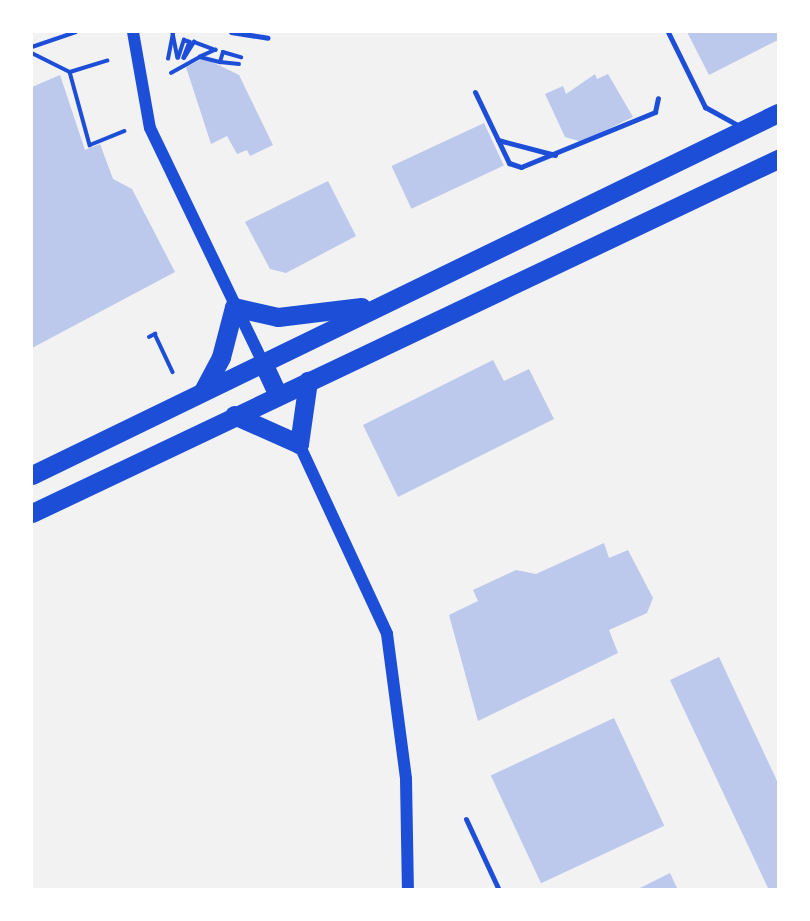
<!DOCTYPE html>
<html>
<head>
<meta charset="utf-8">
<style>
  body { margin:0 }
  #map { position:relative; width:810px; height:921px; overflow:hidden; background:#f2f2f2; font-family:"Noto Sans",sans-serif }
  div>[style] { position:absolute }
  .building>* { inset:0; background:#bdc9ec; transform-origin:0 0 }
  .path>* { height:3.5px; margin:-1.75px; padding:0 1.75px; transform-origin:1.75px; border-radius:1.75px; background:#1d4ed8 }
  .service>* { height:5px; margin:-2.5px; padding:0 2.5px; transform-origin:2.5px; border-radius:2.5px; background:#1d4ed8 }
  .tertiary>* { height:12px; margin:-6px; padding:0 6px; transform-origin:6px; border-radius:6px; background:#1d4ed8 }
  .trunk>* { height:19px; margin:-9.5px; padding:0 9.5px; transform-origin:9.5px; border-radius:9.5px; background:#1d4ed8 }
  span { translate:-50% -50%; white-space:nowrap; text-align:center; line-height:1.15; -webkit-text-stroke:7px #fff; paint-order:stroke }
  .frame { position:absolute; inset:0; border:33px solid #fff; pointer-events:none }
</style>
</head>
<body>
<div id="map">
  <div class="building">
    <i style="clip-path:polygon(687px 32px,778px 32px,778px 40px,709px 75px)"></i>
    <i style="clip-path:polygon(204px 58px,239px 75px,273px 145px,250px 156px,247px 150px,237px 154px,227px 136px,211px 144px,186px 67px)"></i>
    <i style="clip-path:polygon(595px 74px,597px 79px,608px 74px,633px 117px,582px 142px,565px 137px,545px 94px,563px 86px,566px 94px)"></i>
    <i style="clip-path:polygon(60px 75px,85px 150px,100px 144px,113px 179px,132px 189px,175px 272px,32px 348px,32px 87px)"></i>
    <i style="left:484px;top:123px;width:47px;height:102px;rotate:65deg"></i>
    <i style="clip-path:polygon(328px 181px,356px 236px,286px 273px,270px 269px,245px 222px)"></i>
    <i style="clip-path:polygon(493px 360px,504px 381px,529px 369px,554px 419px,398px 497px,363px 425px)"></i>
    <i style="clip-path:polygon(604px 543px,609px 558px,628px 550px,653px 598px,647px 613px,609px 630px,618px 653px,478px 721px,449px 615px,478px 601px,473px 590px,516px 570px,536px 574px)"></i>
    <i style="clip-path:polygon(719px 657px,778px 783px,778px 890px,769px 890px,670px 680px)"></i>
    <i style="left:614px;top:718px;width:119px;height:136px;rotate:65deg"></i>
    <i style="clip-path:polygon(670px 873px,678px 890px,636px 890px)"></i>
  </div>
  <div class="path">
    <i style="left:32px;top:47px;width:46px;rotate:-18.8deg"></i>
    <i style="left:32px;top:53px;width:42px;rotate:26.6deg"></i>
    <i style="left:70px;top:72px;width:76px;rotate:74.7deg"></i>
    <i style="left:90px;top:145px;width:37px;rotate:-22deg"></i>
    <i style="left:168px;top:59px;width:26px;rotate:-79deg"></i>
    <i style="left:173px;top:33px;width:25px;rotate:79deg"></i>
    <i style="left:178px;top:58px;width:19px;rotate:-72deg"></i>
    <i style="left:184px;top:40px;width:6px;rotate:18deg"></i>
    <i style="left:190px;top:42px;width:17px;rotate:111deg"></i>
    <i style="left:184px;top:58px;width:19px;rotate:-58deg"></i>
    <i style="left:194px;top:42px;width:23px;rotate:20deg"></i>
    <i style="left:216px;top:50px;width:17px;rotate:156deg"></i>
    <i style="left:200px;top:57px;width:21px;rotate:14deg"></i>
    <i style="left:220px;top:62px;width:10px;rotate:-73deg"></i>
    <i style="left:223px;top:52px;width:19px;rotate:16deg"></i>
    <i style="left:220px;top:62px;width:19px;rotate:6deg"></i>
    <i style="left:70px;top:72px;width:39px;rotate:-17deg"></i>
    <i style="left:171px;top:73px;width:33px;rotate:-29deg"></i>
    <i style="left:149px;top:337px;width:7px;rotate:-27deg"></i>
    <i style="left:155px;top:334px;width:42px;rotate:64.7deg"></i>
  </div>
  <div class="service">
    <i style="left:231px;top:32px;width:37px;rotate:9deg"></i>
    <i style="left:668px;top:32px;width:84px;rotate:63.7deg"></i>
    <i style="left:705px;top:107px;width:38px;rotate:29deg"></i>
    <i style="left:475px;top:92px;width:79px;rotate:64.4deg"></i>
    <i style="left:509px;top:163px;width:13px;rotate:18deg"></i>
    <i style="left:521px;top:167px;width:145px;rotate:-22.3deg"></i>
    <i style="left:655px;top:112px;width:14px;rotate:-78deg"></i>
    <i style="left:498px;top:140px;width:59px;rotate:14.7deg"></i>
    <i style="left:466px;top:819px;width:78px;rotate:65.1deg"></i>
  </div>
  <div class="tertiary">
    <i style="left:133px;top:32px;width:97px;rotate:80deg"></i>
    <i style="left:150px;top:128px;width:261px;rotate:64.3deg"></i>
    <i style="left:299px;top:444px;width:209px;rotate:65.1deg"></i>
    <i style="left:387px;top:634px;width:146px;rotate:82.5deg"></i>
    <i style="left:406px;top:779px;width:111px;rotate:89deg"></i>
  </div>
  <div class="trunk">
    <i style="left:263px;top:363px;width:35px;rotate:65deg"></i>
    <i style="left:203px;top:391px;width:38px;rotate:-62deg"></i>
    <i style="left:221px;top:357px;width:52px;rotate:-75.4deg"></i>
    <i style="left:234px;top:307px;width:45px;rotate:12.8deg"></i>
    <i style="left:278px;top:317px;width:84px;rotate:-6.9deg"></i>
    <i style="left:234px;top:415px;width:71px;rotate:24deg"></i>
    <i style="left:299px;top:444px;width:64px;rotate:-81.9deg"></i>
    <i style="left:32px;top:475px;width:829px;rotate:-25.89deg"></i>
    <i style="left:32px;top:513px;width:826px;rotate:-25.39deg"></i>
  </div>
  <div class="frame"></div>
</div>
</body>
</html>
